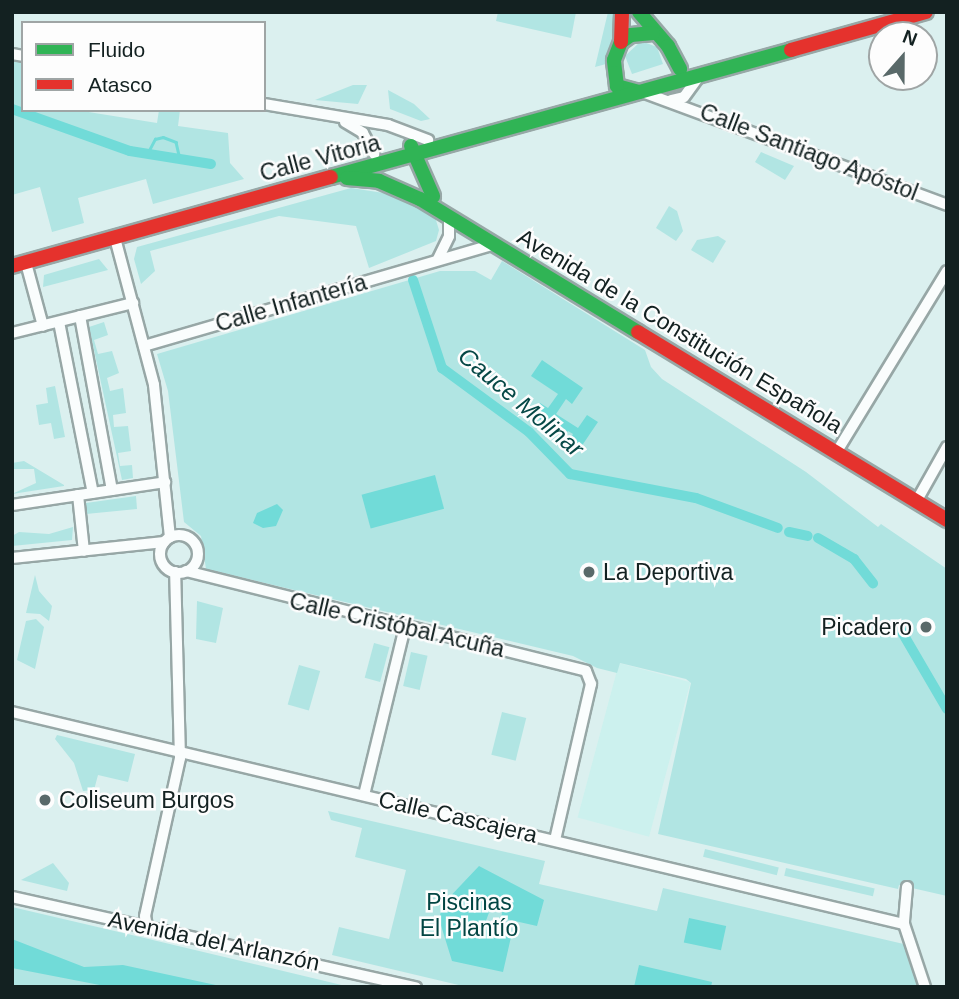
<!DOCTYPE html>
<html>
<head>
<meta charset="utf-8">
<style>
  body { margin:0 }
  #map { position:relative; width:959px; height:999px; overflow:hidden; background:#dbf0ef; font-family:Helvetica,sans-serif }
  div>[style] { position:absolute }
  .built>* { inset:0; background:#ccf1ee; transform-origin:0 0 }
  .green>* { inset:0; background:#b1e5e3; transform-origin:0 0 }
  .water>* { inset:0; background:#71dbd8; transform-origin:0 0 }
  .stream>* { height:2.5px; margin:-1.25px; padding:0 1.25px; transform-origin:1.25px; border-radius:1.25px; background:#71dbd8 }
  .canal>* { height:10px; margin:-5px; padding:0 5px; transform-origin:5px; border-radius:5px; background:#71dbd8 }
  .roads { filter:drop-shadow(2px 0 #97a7a6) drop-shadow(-2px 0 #97a7a6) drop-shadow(0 2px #97a7a6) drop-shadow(0 -2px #97a7a6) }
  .street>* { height:10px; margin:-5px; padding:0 5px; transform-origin:5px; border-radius:5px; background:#fafdfd }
  .street>.ring { margin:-5px; padding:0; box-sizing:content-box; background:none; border:10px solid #fafdfd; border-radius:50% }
  .fast>* { height:14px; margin:-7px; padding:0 7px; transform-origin:7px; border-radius:7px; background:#30b455 }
  .jam>* { height:14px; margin:-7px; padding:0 7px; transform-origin:7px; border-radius:7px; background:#e5322d }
  .dots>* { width:19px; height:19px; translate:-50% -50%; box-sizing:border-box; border:4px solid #fdfdfd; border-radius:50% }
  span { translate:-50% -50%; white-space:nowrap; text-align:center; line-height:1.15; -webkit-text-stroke:5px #fdfdfd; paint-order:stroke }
  .street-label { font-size:23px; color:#132121 }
  .poi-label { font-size:23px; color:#132121 }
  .left { translate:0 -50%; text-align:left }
  .right { translate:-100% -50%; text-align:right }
  .park-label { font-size:23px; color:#024543 }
  .water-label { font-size:24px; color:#064846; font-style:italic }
  .frame { position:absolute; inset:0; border:14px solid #132121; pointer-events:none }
  .legend { position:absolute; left:21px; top:21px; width:245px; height:91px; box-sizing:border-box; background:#fdfdfd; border:2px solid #9fa5a5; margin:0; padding:9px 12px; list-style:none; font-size:21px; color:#132121 }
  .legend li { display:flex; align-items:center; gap:14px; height:35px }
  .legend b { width:35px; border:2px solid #9fa5a5 }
  .north { position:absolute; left:868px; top:21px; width:70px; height:70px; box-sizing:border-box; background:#fdfdfd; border:2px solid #9fa5a5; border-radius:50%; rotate:21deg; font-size:19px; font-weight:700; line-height:28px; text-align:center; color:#132121 }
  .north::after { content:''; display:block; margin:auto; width:24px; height:32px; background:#596969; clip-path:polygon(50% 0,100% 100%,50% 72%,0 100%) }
</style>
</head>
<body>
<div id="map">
  <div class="built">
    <i style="left:619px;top:663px;width:74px;height:160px;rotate:15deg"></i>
  </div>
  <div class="green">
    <i style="clip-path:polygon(498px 12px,576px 12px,571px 38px,496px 21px)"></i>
    <i style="clip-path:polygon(608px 12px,616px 12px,616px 34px,606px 64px,595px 67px)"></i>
    <i style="clip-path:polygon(641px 41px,657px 47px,663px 64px,632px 74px,625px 56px)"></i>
    <i style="clip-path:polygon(12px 61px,23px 63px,23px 110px,76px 110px,157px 123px,159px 110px,180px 110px,178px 126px,228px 133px,230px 163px,244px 179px,153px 204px,146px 179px,78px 198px,84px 223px,52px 232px,40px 187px,12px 195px)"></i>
    <i style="clip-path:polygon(353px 85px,367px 85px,358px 104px,315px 100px)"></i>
    <i style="clip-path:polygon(388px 90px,414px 104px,430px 119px,421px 121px,390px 109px)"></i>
    <i style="clip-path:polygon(761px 152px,794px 166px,785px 180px,755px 162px)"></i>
    <i style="clip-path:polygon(351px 188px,397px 195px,435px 217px,439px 230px,436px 241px,369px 268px,356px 226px,279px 216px,150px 251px,155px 271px,141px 284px,134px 259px,137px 247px)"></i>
    <i style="clip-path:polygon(669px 206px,677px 211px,683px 231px,676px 241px,656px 228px)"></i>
    <i style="clip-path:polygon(718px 236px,726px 241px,713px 263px,691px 250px,697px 240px)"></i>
    <i style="clip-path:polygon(99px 259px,108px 270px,43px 287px,44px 275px)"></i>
    <i style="clip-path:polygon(502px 261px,645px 350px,651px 367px,662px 379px,806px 472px,878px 527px,881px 524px,947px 569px,947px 896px,899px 885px,898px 889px,658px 834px,691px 683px,686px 679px,620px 663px,617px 673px,597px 668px,573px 656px,206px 569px,201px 536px,184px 522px,168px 391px,157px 354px,440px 271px,475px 271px,491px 280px)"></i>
    <i style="clip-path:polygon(104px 322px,108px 335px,94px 340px,98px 354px,112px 351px,119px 373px,107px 378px,110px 391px,123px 388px,126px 413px,113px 415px,114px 427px,128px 426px,131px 451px,118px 453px,120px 466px,132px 465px,133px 478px,122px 480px,89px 327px)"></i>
    <i style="clip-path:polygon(55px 386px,65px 437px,54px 439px,51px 423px,39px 425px,36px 405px,48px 403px,46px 388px)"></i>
    <i style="clip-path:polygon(24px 461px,64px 485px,64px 486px,12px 494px,36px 483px,34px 469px,12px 469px,12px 463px)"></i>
    <i style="clip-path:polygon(136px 496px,137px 509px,86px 514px,86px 503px)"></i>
    <i style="clip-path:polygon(73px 527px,72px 540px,12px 546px,12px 536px,19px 532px,49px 534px)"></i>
    <i style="clip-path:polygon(35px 575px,39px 591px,52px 606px,49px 621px,40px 614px,26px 613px)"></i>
    <i style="clip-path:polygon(197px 601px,223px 608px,216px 643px,196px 639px)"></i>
    <i style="clip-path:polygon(36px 619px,44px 627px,35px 669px,17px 660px,26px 621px)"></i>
    <i style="left:374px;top:643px;width:16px;height:36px;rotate:15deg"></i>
    <i style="left:411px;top:652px;width:17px;height:35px;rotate:13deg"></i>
    <i style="left:299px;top:665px;width:22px;height:41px;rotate:16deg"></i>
    <i style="left:502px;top:712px;width:25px;height:44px;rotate:14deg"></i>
    <i style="clip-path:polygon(57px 735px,135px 754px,128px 782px,98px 775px,94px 790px,83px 791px,74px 763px,55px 739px)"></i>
    <i style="clip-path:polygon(328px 811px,545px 861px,539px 884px,657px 911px,663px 888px,908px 945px,920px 987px,467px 987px,332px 955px,339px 927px,389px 939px,406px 870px,355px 857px,362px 828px,331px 820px)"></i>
    <i style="left:705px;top:849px;width:76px;height:8px;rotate:14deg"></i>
    <i style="clip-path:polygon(53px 863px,69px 883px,67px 891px,21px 880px)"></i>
    <i style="left:786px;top:868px;width:91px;height:8px;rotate:13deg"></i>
    <i style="clip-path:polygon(12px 907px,136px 936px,350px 987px,12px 987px)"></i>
  </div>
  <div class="water">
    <i style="clip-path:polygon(542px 360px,583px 388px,572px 404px,566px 399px,556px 414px,578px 428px,587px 415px,598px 422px,581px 447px,570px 440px,573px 434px,568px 431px,564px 436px,533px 415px,540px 403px,548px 408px,558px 394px,531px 376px)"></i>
    <i style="left:435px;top:475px;width:35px;height:76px;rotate:75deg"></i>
    <i style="clip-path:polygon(277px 504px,283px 510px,276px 526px,263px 528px,253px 523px,257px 513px)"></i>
    <i style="clip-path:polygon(479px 866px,544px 900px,537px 926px,501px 918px,505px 899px,495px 896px,483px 929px,511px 937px,503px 972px,452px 961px,439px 919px,443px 904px)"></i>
    <i style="left:689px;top:918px;width:38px;height:25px;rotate:12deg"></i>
    <i style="clip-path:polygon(12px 939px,84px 967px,123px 965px,225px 987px,110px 987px,12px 968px)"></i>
    <i style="clip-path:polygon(639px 965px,712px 982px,711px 987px,634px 987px)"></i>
  </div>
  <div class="stream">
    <i style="left:147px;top:154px;width:17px;rotate:-62deg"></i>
    <i style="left:155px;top:139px;width:8px;rotate:-14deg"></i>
    <i style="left:163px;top:137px;width:14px;rotate:21deg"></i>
    <i style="left:176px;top:142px;width:17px;rotate:77deg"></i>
  </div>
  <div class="canal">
    <i style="left:12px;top:109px;width:125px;rotate:19.6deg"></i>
    <i style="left:130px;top:151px;width:82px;rotate:9.1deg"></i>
    <i style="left:413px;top:280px;width:93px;rotate:71.8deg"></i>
    <i style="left:442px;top:368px;width:108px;rotate:36.3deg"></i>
    <i style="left:529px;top:432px;width:59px;rotate:45.7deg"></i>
    <i style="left:570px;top:474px;width:128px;rotate:10.8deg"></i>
    <i style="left:696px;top:498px;width:87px;rotate:20.1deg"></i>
    <i style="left:789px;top:532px;width:19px;rotate:12deg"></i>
    <i style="left:818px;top:538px;width:42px;rotate:30.3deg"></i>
    <i style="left:854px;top:559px;width:31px;rotate:52deg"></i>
    <i style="left:899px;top:627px;width:95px;rotate:59.7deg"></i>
  </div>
  <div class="roads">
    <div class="street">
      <i style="left:12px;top:54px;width:11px;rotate:10deg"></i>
      <i style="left:645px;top:93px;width:322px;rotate:20.3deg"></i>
      <i style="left:671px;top:100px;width:13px;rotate:-13deg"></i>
      <i style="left:684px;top:97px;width:26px;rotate:-54deg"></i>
      <i style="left:264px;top:104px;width:126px;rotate:9.6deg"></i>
      <i style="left:388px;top:125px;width:43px;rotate:20.6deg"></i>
      <i style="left:345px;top:122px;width:21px;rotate:31deg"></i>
      <i style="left:363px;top:133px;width:24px;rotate:62deg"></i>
      <i style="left:115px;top:238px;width:152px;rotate:75.1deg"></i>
      <i style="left:154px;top:385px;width:153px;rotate:84deg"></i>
      <i style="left:438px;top:259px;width:25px;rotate:-64deg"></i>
      <i style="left:449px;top:236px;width:20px;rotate:-90deg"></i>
      <i style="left:26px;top:263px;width:65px;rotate:74.9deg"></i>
      <i style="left:80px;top:316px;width:177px;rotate:79.6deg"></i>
      <i style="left:59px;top:322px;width:174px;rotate:78.8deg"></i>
      <i style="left:12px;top:333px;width:125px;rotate:-13.9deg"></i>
      <i style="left:144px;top:346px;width:365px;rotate:-16.2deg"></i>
      <i style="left:836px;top:453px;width:213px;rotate:-58.6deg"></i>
      <i style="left:78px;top:495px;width:56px;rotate:83.9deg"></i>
      <i style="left:916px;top:502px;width:63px;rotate:-60.6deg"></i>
      <i style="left:12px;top:505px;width:155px;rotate:-8.5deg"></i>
      <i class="ring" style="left:160px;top:535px;width:28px;height:28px"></i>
      <i style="left:12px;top:558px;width:153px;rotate:-6deg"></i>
      <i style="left:186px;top:571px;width:412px;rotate:14deg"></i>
      <i style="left:586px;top:671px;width:14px;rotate:69deg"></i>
      <i style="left:591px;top:684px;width:160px;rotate:103deg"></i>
      <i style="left:12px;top:712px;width:917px;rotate:13.37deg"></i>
      <i style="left:364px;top:795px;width:173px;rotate:-76.3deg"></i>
      <i style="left:907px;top:887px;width:37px;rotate:95deg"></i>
      <i style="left:904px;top:924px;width:66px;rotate:71.6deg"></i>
      <i style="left:12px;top:897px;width:414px;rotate:12.6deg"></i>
      <i style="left:147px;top:926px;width:10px;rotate:-101deg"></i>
      <i style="left:145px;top:916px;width:162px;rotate:-77.5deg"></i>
      <i style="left:180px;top:758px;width:186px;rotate:-91.5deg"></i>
    </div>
    <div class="fast">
      <i style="left:639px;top:12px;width:45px;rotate:49.5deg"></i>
      <i style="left:668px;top:46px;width:26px;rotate:62deg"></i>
      <i style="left:639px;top:92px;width:23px;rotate:-165deg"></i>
      <i style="left:617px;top:86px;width:26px;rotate:-97deg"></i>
      <i style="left:614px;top:60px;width:19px;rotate:-69deg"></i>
      <i style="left:621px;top:42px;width:12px;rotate:-35deg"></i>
      <i style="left:631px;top:35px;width:22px;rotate:-5deg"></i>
      <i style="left:411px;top:146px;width:55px;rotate:66.3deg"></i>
      <i style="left:331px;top:177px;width:477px;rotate:-15.4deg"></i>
      <i style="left:347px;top:178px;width:32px;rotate:5deg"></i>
      <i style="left:379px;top:181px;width:45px;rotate:23.7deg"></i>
      <i style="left:420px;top:199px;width:255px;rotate:31.4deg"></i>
    </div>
    <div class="jam">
      <i style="left:621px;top:42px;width:30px;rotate:-88deg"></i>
      <i style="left:791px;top:50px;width:140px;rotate:-15.7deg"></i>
      <i style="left:12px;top:266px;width:331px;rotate:-15.6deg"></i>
      <i style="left:638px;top:332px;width:362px;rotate:31.3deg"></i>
    </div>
  </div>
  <div class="dots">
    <i style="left:589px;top:572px;background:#596969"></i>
    <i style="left:926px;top:627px;background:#596969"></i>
    <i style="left:45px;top:800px;background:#596969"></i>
  </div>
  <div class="street-label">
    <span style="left:809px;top:152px;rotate:21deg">Calle Santiago Apóstol</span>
    <span style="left:320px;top:158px;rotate:-15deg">Calle Vitoria</span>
    <span style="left:291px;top:303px;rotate:-16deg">Calle Infantería</span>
    <span style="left:680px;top:331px;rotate:31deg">Avenida de la Constitución Española</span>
    <span style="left:397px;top:625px;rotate:13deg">Calle Cristóbal Acuña</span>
    <span style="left:458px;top:817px;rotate:13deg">Calle Cascajera</span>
    <span style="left:214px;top:941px;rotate:12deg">Avenida del Arlanzón</span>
  </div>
  <div class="poi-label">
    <span class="left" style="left:603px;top:572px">La Deportiva</span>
    <span class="right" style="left:912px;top:627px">Picadero</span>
    <span class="left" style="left:59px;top:800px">Coliseum Burgos</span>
  </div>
  <div class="park-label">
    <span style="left:469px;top:915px">Piscinas<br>El Plantío</span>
  </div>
  <div class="water-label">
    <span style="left:521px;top:402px;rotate:40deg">Cauce Molinar</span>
  </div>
  <div class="frame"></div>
  <ul class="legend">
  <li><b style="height:9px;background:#30b455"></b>Fluido</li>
  <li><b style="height:9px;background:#e5322d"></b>Atasco</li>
  </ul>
  <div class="north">N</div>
</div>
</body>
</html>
